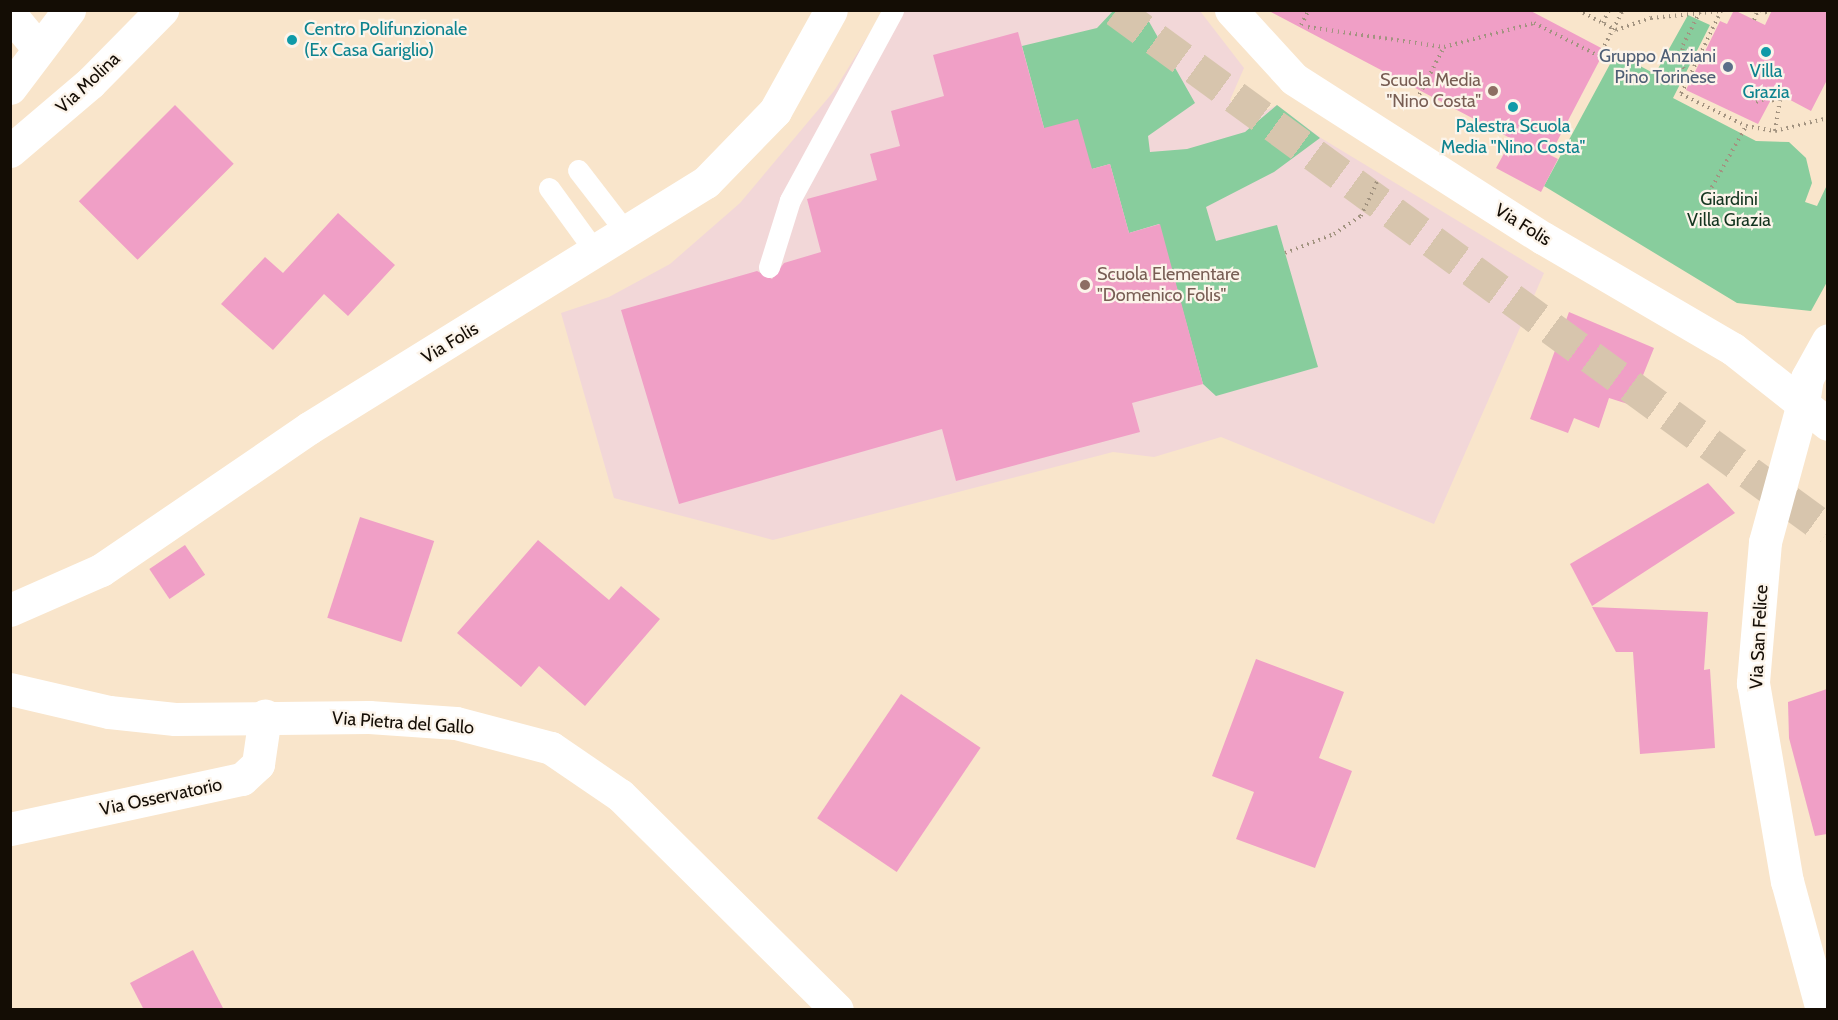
<!DOCTYPE html>
<html>
<head>
<meta charset="utf-8">
<style>
  body { margin:0 }
  #map { position:relative; width:1838px; height:1020px; overflow:hidden; background:#f9e5cb; font-family:Cabin,sans-serif }
  div>[style] { position:absolute }
  .education>* { inset:0; background:#f2d7d8 }
  .green>* { inset:0; background:#88cd9d }
  .building>* { inset:0; background:#f09fc6; transform-origin:0 0 }
  .primary-tunnel>* { height:33px; margin-top:-16.5px; transform-origin:0; background:repeating-linear-gradient(90deg,#d7c5ad 0 33px,transparent 0 49px) }
  .path>* { height:4px; margin-top:-2px; transform-origin:0; background:repeating-linear-gradient(90deg,#a29380 0 1.5px,transparent 0 6px) }
  .lane>* { height:21px; margin:-10.5px; padding:0 10.5px; transform-origin:10.5px; border-radius:10.5px; background:#fff }
  .street>* { height:33px; margin:-16.5px; padding:0 16.5px; transform-origin:16.5px; border-radius:16.5px; background:#fff }
  .secondary>* { height:33px; margin:-16.5px; padding:0 16.5px; transform-origin:16.5px; border-radius:16.5px; background:#fff }
  .dots>* { width:16px; height:16px; translate:-50% -50%; box-sizing:border-box; border:3px solid #fcf4ea; border-radius:50% }
  span { translate:-50% -50%; white-space:nowrap; text-align:center; line-height:1.15; -webkit-text-stroke:4.5px #fcf4ea; paint-order:stroke }
  .culture-label { font-size:18px; color:#0d838f }
  .left { translate:0 -50%; text-align:left }
  .service-label { font-size:18px; color:#4e5e75 }
  .right { translate:-100% -50%; text-align:right }
  .education-label { font-size:18px; color:#785e54 }
  .street-label { font-size:18px; color:#140d05 }
  .park-label { font-size:18px; color:#13341f }
  .frame { position:absolute; inset:0; border:12px solid #140d05; pointer-events:none }
</style>
</head>
<body>
<div id="map">
  <div class="education">
    <i style="clip-path:polygon(884px 10px,1200px 11px,1244px 68px,1230px 100px,1249px 119px,1277px 105px,1321px 138px,1544px 273px,1434px 524px,1221px 437px,1154px 457px,1113px 452px,773px 540px,614px 498px,561px 313px,609px 297px,670px 264px,740px 203px,834px 91px)"></i>
  </div>
  <div class="green">
    <i style="clip-path:polygon(1113px 11px,1143px 11px,1195px 103px,1148px 136px,1150px 152px,1187px 149px,1245px 132px,1277px 105px,1320px 138px,1274px 172px,1206px 207px,1216px 241px,1277px 225px,1318px 367px,1216px 396px,1203px 384px,1159px 224px,1129px 233px,1110px 164px,1092px 169px,1044px 128px,1022px 46px,1097px 28px)"></i>
    <i style="clip-path:polygon(1688px 15px,1710px 25px,1673px 98px,1756px 141px,1789px 142px,1806px 158px,1812px 183px,1805px 202px,1817px 206px,1827px 185px,1827px 282px,1811px 311px,1737px 303px,1544px 186px,1616px 53px,1655px 74px)"></i>
  </div>
  <div class="building">
    <i style="clip-path:polygon(1267px 10px,1529px 10px,1605px 50px,1550px 155px,1558px 159px,1541px 192px,1496px 168px,1512px 139px)"></i>
    <i style="clip-path:polygon(1734px 10px,1765px 25px,1772px 10px,1827px 10px,1827px 80px,1811px 111px,1775px 92px,1758px 124px,1686px 90px,1720px 21px,1727px 24px)"></i>
    <i style="clip-path:polygon(1018px 32px,1044px 128px,1078px 119px,1092px 169px,1110px 164px,1129px 233px,1160px 224px,1203px 384px,1132px 403px,1140px 432px,956px 481px,942px 429px,679px 504px,621px 310px,757px 271px,772px 279px,784px 263px,821px 252px,807px 199px,877px 180px,870px 154px,900px 146px,891px 111px,944px 96px,933px 55px)"></i>
    <i style="left:175px;top:105px;width:83px;height:136px;rotate:45deg"></i>
    <i style="clip-path:polygon(338px 213px,395px 265px,348px 316px,324px 294px,273px 350px,221px 304px,265px 257px,283px 273px)"></i>
    <i style="clip-path:polygon(1569px 312px,1654px 348px,1631px 405px,1609px 398px,1599px 428px,1574px 418px,1568px 433px,1530px 419px)"></i>
    <i style="clip-path:polygon(1708px 483px,1735px 513px,1592px 606px,1570px 564px)"></i>
    <i style="left:360px;top:517px;width:78px;height:106px;rotate:18deg"></i>
    <i style="clip-path:polygon(538px 540px,609px 600px,621px 586px,660px 619px,585px 706px,539px 666px,521px 687px,457px 633px)"></i>
    <i style="left:185px;top:545px;width:36px;height:43px;rotate:56deg"></i>
    <i style="clip-path:polygon(1592px 607px,1708px 612px,1704px 670px,1710px 669px,1715px 748px,1640px 754px,1633px 652px,1616px 652px)"></i>
    <i style="clip-path:polygon(1256px 659px,1344px 692px,1319px 758px,1352px 771px,1315px 868px,1236px 839px,1254px 792px,1212px 776px)"></i>
    <i style="clip-path:polygon(1827px 689px,1827px 834px,1815px 836px,1789px 738px,1788px 702px)"></i>
    <i style="left:901px;top:694px;width:96px;height:150px;rotate:34deg"></i>
    <i style="clip-path:polygon(193px 950px,224px 1010px,144px 1010px,130px 983px)"></i>
  </div>
  <div class="primary-tunnel">
    <i style="left:1116px;top:10px;width:882px;rotate:36.14deg"></i>
  </div>
  <div class="path">
    <i style="left:1578px;top:10px;width:43px;rotate:27.8deg"></i>
    <i style="left:1616px;top:30px;width:37px;rotate:-19deg"></i>
    <i style="left:1651px;top:18px;width:71px;rotate:-5.6deg"></i>
    <i style="left:1760px;top:10px;width:11px;rotate:22deg"></i>
    <i style="left:1721px;top:11px;width:92px;rotate:115.7deg"></i>
    <i style="left:1681px;top:94px;width:72px;rotate:26.2deg"></i>
    <i style="left:1746px;top:126px;width:29px;rotate:10deg"></i>
    <i style="left:1775px;top:131px;width:55px;rotate:-13.8deg"></i>
    <i style="left:1754px;top:20px;width:11px;rotate:-68deg"></i>
    <i style="left:1603px;top:23px;width:14px;rotate:-65deg"></i>
    <i style="left:1301px;top:25px;width:17px;rotate:-62deg"></i>
    <i style="left:1308px;top:27px;width:137px;rotate:8.4deg"></i>
    <i style="left:1444px;top:47px;width:93px;rotate:-14.9deg"></i>
    <i style="left:1534px;top:23px;width:73px;rotate:26.9deg"></i>
    <i style="left:1599px;top:56px;width:52px;rotate:-62.4deg"></i>
    <i style="left:1688px;top:80px;width:19px;rotate:-111deg"></i>
    <i style="left:1681px;top:62px;width:17px;rotate:-83deg"></i>
    <i style="left:1683px;top:45px;width:37px;rotate:-63deg"></i>
    <i style="left:1756px;top:102px;width:12px;rotate:-20deg"></i>
    <i style="left:1767px;top:98px;width:11px;rotate:22deg"></i>
    <i style="left:1414px;top:105px;width:65px;rotate:-62.7deg"></i>
    <i style="left:1775px;top:131px;width:36px;rotate:-81deg"></i>
    <i style="left:1703px;top:203px;width:88px;rotate:-60.8deg"></i>
    <i style="left:1285px;top:253px;width:53px;rotate:-21.2deg"></i>
    <i style="left:1334px;top:234px;width:32px;rotate:-34deg"></i>
    <i style="left:1361px;top:216px;width:38px;rotate:-65deg"></i>
  </div>
  <div class="lane">
    <i style="left:578px;top:170px;width:82px;rotate:52.4deg"></i>
    <i style="left:549px;top:188px;width:82px;rotate:54deg"></i>
    <i style="left:769px;top:267px;width:70px;rotate:-72.6deg"></i>
    <i style="left:790px;top:200px;width:216px;rotate:-61.5deg"></i>
  </div>
  <div class="street">
    <i style="left:10px;top:14px;width:45px;rotate:50.4deg"></i>
    <i style="left:10px;top:151px;width:105px;rotate:-40.4deg"></i>
    <i style="left:90px;top:83px;width:103px;rotate:-45.4deg"></i>
    <i style="left:1803px;top:403px;width:25px;rotate:-81deg"></i>
    <i style="left:1807px;top:378px;width:43px;rotate:-61.1deg"></i>
    <i style="left:10px;top:689px;width:102px;rotate:13.1deg"></i>
    <i style="left:109px;top:712px;width:66px;rotate:6.1deg"></i>
    <i style="left:175px;top:719px;width:194px;rotate:-0.6deg"></i>
    <i style="left:369px;top:717px;width:87px;rotate:3.9deg"></i>
    <i style="left:456px;top:723px;width:98px;rotate:14.7deg"></i>
    <i style="left:551px;top:748px;width:83px;rotate:34.3deg"></i>
    <i style="left:620px;top:795px;width:305px;rotate:44.7deg"></i>
    <i style="left:10px;top:829px;width:237px;rotate:-12.2deg"></i>
    <i style="left:242px;top:779px;width:22px;rotate:-43deg"></i>
    <i style="left:258px;top:764px;width:49px;rotate:-81.7deg"></i>
  </div>
  <div class="secondary">
    <i style="left:1231px;top:10px;width:93px;rotate:47.6deg"></i>
    <i style="left:1294px;top:79px;width:295px;rotate:32.6deg"></i>
    <i style="left:1543px;top:238px;width:220px;rotate:30.3deg"></i>
    <i style="left:1733px;top:349px;width:121px;rotate:38.3deg"></i>
    <i style="left:10px;top:88px;width:98px;rotate:-52.9deg"></i>
    <i style="left:1803px;top:403px;width:144px;rotate:105.3deg"></i>
    <i style="left:1765px;top:542px;width:142px;rotate:94.9deg"></i>
    <i style="left:1753px;top:683px;width:201px;rotate:80.3deg"></i>
    <i style="left:1787px;top:881px;width:134px;rotate:74.8deg"></i>
    <i style="left:10px;top:610px;width:99px;rotate:-23.7deg"></i>
    <i style="left:101px;top:570px;width:252px;rotate:-34.3deg"></i>
    <i style="left:309px;top:428px;width:467px;rotate:-31.8deg"></i>
    <i style="left:706px;top:182px;width:99px;rotate:-45.8deg"></i>
    <i style="left:775px;top:111px;width:115px;rotate:-61deg"></i>
  </div>
  <div class="dots">
    <i style="left:292px;top:40px;background:#0f9aa8"></i>
    <i style="left:1766px;top:52px;background:#0f9aa8"></i>
    <i style="left:1728px;top:67px;background:#5c6f8a"></i>
    <i style="left:1493px;top:91px;background:#8d6e63"></i>
    <i style="left:1513px;top:107px;background:#0f9aa8"></i>
    <i style="left:1085px;top:285px;background:#8d6e63"></i>
  </div>
  <div class="culture-label">
    <span class="left" style="left:304px;top:40px">Centro Polifunzionale<br>(Ex Casa Gariglio)</span>
    <span style="left:1766px;top:82px">Villa<br>Grazia</span>
    <span style="left:1513px;top:137px">Palestra Scuola<br>Media "Nino Costa"</span>
  </div>
  <div class="service-label">
    <span class="right" style="left:1716px;top:67px">Gruppo Anziani<br>Pino Torinese</span>
  </div>
  <div class="education-label">
    <span class="right" style="left:1481px;top:91px">Scuola Media<br>"Nino Costa"</span>
    <span class="left" style="left:1097px;top:285px">Scuola Elementare<br>"Domenico Folis"</span>
  </div>
  <div class="street-label">
    <span style="left:88px;top:83px;rotate:-43deg">Via Molina</span>
    <span style="left:1523px;top:225px;rotate:32deg">Via Folis</span>
    <span style="left:450px;top:343px;rotate:-31deg">Via Folis</span>
    <span style="left:1759px;top:637px;rotate:-87deg">Via San Felice</span>
    <span style="left:403px;top:723px;rotate:4deg">Via Pietra del Gallo</span>
    <span style="left:161px;top:797px;rotate:-12deg">Via Osservatorio</span>
  </div>
  <div class="park-label">
    <span style="left:1729px;top:210px">Giardini<br>Villa Grazia</span>
  </div>
  <div class="frame"></div>
</div>
</body>
</html>
